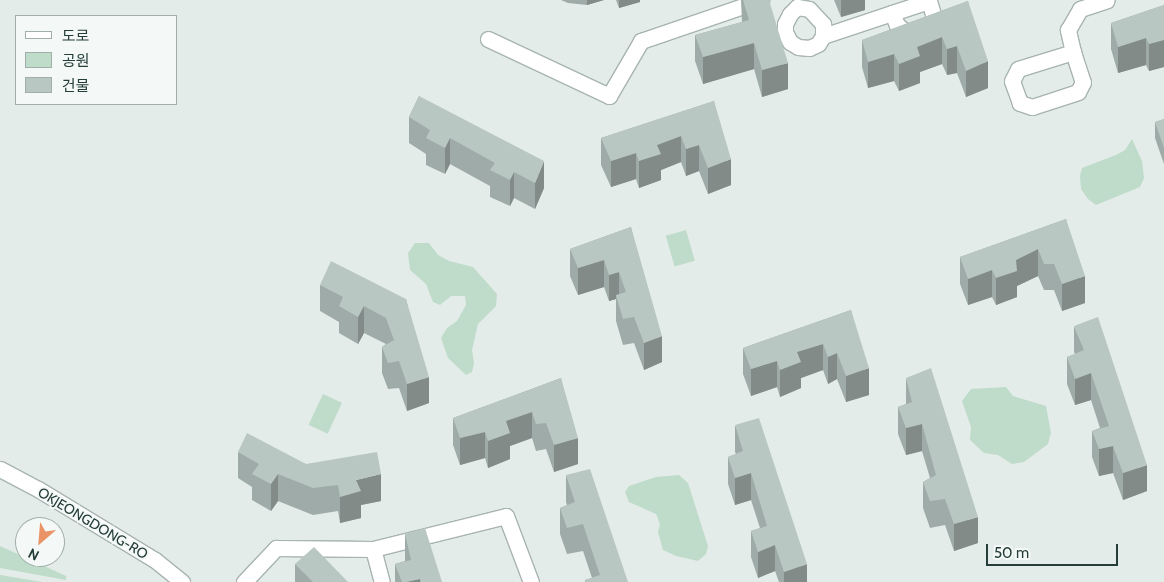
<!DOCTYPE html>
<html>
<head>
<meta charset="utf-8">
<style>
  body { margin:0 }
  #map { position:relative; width:1164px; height:582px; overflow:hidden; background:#e4ece9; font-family:Cabin,"Noto Sans KR",sans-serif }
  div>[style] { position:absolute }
  .green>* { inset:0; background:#bedcc9; transform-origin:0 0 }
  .roads { filter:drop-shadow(1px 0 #a7b4b1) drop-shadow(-1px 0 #a7b4b1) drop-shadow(0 1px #a7b4b1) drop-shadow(0 -1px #a7b4b1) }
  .minor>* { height:15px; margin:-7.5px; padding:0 7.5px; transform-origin:7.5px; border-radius:7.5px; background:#fff }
  .wall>* { inset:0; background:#9faba8 }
  .shaded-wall>* { inset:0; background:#828b88 }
  .building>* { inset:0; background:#b9c7c3 }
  span { translate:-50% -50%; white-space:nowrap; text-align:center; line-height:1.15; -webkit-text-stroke:4px #f4f9f7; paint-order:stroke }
  .street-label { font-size:14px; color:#243d39 }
  .legend { position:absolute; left:15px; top:15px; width:162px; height:90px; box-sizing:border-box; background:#f4f9f7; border:1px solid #a1aeab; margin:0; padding:6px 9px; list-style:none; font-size:15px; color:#243d39 }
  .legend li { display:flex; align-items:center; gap:10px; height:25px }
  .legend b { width:25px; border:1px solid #a1aeab }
  .north { position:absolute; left:15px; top:517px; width:50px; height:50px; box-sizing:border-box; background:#f4f9f7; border:1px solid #a1aeab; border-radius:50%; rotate:207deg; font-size:14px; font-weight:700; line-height:20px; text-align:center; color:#243d39 }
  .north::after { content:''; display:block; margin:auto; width:18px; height:22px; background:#e99366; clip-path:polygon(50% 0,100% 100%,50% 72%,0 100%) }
  .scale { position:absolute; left:986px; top:544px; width:132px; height:22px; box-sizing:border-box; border:2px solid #243d39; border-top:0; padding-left:6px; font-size:15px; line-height:18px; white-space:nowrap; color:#243d39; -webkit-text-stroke:4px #f4f9f7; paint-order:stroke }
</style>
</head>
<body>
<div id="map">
  <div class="green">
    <i style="clip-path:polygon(1132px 139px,1142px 161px,1144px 178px,1140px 187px,1096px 205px,1088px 199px,1081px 189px,1080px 176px,1082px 168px,1116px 155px,1125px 150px)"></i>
    <i style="left:686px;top:230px;width:32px;height:21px;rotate:74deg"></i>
    <i style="clip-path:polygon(415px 243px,429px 243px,438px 255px,449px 261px,473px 267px,497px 294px,496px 306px,478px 324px,472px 350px,474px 363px,472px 372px,466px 375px,448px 358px,441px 338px,447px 328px,457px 321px,466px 305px,465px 296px,451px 296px,440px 305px,433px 302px,426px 284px,410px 270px,408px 253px)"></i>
    <i style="clip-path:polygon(1006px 387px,1013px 396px,1046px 406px,1051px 433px,1048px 444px,1024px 462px,1012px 464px,998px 455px,984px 453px,970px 440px,971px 427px,962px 401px,971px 389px)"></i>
    <i style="left:323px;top:394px;width:21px;height:34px;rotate:25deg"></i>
    <i style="clip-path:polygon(679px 475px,688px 483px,708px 546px,706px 554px,698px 561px,676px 556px,663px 550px,658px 532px,660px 524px,656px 514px,629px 502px,625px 492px,629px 486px,656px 477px)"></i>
    <i style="clip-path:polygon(0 546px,66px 576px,66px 580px,0 568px)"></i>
    <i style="clip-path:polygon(0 575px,42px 582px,0 582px)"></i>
  </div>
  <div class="roads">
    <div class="minor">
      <i style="left:797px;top:7px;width:12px;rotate:9deg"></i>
      <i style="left:809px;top:9px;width:21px;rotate:47deg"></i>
      <i style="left:823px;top:24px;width:12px;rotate:90deg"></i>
      <i style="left:823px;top:36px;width:9px;rotate:122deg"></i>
      <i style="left:818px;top:44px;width:10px;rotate:156deg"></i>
      <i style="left:809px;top:48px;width:11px;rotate:-175deg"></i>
      <i style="left:798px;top:47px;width:9px;rotate:-148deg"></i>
      <i style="left:790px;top:42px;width:11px;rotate:-117deg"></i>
      <i style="left:785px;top:32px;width:8px;rotate:-90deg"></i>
      <i style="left:785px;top:24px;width:11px;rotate:-63deg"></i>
      <i style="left:790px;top:14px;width:10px;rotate:-45deg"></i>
      <i style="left:823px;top:36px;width:73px;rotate:-18.4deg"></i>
      <i style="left:892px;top:13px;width:39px;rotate:-18deg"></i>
      <i style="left:929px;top:1px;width:17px;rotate:73deg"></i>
      <i style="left:934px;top:17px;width:10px;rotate:119deg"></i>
      <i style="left:929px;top:26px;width:23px;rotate:162deg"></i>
      <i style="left:907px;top:33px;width:13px;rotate:-141deg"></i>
      <i style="left:897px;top:25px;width:13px;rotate:-113deg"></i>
      <i style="left:488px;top:39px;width:134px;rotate:25.2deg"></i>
      <i style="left:609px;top:96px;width:64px;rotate:-59.8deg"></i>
      <i style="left:641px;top:41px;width:127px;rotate:-18.9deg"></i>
      <i style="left:1073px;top:52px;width:32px;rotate:72deg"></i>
      <i style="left:1083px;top:82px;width:11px;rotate:117deg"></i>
      <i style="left:1078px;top:92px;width:48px;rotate:161.9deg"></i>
      <i style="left:1032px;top:107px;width:13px;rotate:-162deg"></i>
      <i style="left:1020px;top:103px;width:23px;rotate:-110deg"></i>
      <i style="left:1012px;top:81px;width:13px;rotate:-63deg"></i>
      <i style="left:1018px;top:69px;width:58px;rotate:-17.2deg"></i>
      <i style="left:1073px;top:52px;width:23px;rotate:-103deg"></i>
      <i style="left:1068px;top:30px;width:24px;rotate:-60deg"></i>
      <i style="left:1080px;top:9px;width:28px;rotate:-18deg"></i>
      <i style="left:0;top:469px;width:43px;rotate:27.8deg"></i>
      <i style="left:38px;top:489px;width:137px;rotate:31.3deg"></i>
      <i style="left:155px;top:560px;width:35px;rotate:39deg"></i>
      <i style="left:373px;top:549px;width:34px;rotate:75deg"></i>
      <i style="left:244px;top:582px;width:47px;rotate:-46.7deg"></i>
      <i style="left:276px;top:548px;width:97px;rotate:0.6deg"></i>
      <i style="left:373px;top:549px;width:137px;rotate:-13.9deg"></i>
      <i style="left:506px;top:516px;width:71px;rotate:69.3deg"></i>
    </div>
  </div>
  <div class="wall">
    <i style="clip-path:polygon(561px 0,604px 0,587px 5px,568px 3px)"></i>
    <i style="clip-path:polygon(616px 0,640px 0,640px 2px,619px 8px)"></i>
    <i style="clip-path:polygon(741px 0,769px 0,788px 89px,762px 97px,754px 69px,703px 84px,695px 61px,695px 35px,742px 22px)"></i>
    <i style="clip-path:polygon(834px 0,865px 0,865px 10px,841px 17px)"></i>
    <i style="clip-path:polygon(968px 1px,988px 88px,966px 97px,957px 73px,947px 75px,942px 64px,920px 72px,920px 83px,899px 91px,894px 81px,868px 88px,862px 67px,862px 40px)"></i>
    <i style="clip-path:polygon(1164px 5px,1164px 67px,1149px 71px,1146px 65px,1118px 73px,1111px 49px,1111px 23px)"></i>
    <i style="clip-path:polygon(419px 96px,544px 188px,535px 209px,514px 198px,510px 206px,490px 197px,490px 186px,450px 164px,445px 174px,426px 165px,426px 154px,409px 143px,409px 117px)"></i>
    <i style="clip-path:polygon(714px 101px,731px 185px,708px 194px,699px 171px,686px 176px,681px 162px,661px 170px,661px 180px,639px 188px,636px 179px,611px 187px,601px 165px,601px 138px)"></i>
    <i style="clip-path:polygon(1164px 119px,1164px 164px,1155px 138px,1155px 122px)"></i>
    <i style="clip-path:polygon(1066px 219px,1085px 303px,1062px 311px,1054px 290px,1044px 290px,1038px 276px,1017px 286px,1017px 297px,996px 305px,992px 297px,968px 305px,960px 284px,960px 257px)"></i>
    <i style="clip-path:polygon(631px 227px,662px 362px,644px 370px,634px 343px,623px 345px,616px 321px,616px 299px,609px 301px,604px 287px,578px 295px,570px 276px,570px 249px)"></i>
    <i style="clip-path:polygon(320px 285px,406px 299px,429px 403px,407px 411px,399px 388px,388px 389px,382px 373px,382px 347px,386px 344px,364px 333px,358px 344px,339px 333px,339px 322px,320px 311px)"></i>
    <i style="clip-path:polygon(851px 310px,869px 395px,846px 402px,837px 379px,828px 384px,823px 370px,801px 378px,801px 388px,780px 397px,777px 387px,751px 396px,743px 374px,743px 348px)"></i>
    <i style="clip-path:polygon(1074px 326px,1147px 491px,1123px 500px,1113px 473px,1099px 476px,1092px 457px,1092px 431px,1100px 428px,1091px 400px,1075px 405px,1067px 384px,1067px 357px,1075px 354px,1074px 352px)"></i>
    <i style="clip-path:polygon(561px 378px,578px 464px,554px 472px,546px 449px,536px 451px,532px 438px,510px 446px,510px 459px,488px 468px,485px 458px,460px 465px,453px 445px,453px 418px)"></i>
    <i style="clip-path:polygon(906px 378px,978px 543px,954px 551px,945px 525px,930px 528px,923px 508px,923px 482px,930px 478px,922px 451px,906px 455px,898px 434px,898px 407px,906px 404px)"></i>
    <i style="clip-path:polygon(735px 425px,807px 582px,779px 582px,775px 571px,758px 578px,751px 557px,751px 531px,760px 528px,751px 500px,735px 505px,728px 484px,728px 457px,736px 454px,735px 452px)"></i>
    <i style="clip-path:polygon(238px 452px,306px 464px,381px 501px,361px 505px,361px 518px,340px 523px,338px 511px,313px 515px,278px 501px,271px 511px,252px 500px,252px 487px,238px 478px)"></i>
    <i style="clip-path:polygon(566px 475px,628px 582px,585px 582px,585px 580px,592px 578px,583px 551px,567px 554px,560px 534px,560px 508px,567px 505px,566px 502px)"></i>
    <i style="clip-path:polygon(405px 534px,442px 582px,395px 582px,395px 564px,405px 561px)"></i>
    <i style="clip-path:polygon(295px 564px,348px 582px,295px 582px)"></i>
  </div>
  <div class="shaded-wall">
    <i style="clip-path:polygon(587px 0,604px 0,587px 5px)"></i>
    <i style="clip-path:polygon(619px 0,640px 0,640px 2px,619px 8px)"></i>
    <i style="clip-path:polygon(841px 0,865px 0,865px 10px,841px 17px)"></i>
    <i style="clip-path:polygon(942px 37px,942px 64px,920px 72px,920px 83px,899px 91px,899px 64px,917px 47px)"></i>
    <i style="clip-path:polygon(1146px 38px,1146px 65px,1118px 73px,1118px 47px)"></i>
    <i style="clip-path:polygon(1164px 40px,1164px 67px,1149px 71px,1149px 44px)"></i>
    <i style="clip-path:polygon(754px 43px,754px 69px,703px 84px,703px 57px)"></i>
    <i style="clip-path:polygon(957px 46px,957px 73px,947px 75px,947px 49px)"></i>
    <i style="clip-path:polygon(894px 54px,894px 81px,868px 88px,868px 62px)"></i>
    <i style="clip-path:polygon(988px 61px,988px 88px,966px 97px,966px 71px)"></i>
    <i style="clip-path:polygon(788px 63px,788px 89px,762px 97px,762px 70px)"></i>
    <i style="clip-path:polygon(681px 136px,681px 162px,661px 170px,661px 180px,639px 188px,639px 161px,657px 145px)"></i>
    <i style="clip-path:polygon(450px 138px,450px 164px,445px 174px,445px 148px)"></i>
    <i style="clip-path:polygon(699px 145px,699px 171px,686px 176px,686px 149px)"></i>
    <i style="clip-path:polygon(636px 153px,636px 179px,611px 187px,611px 161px)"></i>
    <i style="clip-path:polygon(731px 159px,731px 185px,708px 194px,708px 168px)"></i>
    <i style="clip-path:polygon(544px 161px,544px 188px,535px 209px,535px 183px)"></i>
    <i style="clip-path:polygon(514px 172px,514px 198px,510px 206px,510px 180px)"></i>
    <i style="clip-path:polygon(1038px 249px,1038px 276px,1017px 286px,1017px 297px,996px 305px,996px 278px,1016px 260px)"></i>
    <i style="clip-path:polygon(604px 260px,604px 287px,578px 295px,578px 268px)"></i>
    <i style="clip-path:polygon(992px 270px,992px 297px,968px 305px,968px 279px)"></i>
    <i style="clip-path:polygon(619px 272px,619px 298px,616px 295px,616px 299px,609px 301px,609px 275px)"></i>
    <i style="clip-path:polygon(1085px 276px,1085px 303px,1062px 311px,1062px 284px)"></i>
    <i style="clip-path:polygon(364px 306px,364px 333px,358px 344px,358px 317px)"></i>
    <i style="clip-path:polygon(662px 336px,662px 362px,644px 370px,644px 343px)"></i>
    <i style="clip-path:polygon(823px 344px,823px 370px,801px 378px,801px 388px,780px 397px,780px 370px,797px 352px)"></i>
    <i style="clip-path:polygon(837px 353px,837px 379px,828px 384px,828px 357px)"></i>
    <i style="clip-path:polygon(777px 361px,777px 387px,751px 396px,751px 369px)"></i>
    <i style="clip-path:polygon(869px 368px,869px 395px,846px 402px,846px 376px)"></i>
    <i style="clip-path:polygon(1091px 373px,1091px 400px,1075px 405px,1075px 379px)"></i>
    <i style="clip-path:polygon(429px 377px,429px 403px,407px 411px,407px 384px)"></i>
    <i style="clip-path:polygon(532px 412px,532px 438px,510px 446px,510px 459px,488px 468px,488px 441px,506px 421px)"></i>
    <i style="clip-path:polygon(922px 424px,922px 451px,906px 455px,906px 428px)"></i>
    <i style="clip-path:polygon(485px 432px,485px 458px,460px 465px,460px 438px)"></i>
    <i style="clip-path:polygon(578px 438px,578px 464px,554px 472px,554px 445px)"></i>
    <i style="clip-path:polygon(1113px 446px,1113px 473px,1099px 476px,1099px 449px)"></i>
    <i style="clip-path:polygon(1147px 465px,1147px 491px,1123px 500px,1123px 473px)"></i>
    <i style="clip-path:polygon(751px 473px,751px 500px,735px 505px,735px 478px)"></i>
    <i style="clip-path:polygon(278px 474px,278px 501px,271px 511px,271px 484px)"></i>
    <i style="clip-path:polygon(381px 474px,381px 501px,361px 505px,361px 518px,340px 523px,340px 497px,356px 480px)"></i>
    <i style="clip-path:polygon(978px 517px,978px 543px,954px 551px,954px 524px)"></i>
    <i style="clip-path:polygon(775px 545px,775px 571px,758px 578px,758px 552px)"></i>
    <i style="clip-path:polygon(807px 564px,807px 582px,784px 582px,784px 572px)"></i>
    <i style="clip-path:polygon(420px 579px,420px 582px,406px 582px)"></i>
  </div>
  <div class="building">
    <i style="clip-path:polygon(743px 0,769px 0,788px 63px,762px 70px,754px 43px,703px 57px,695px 35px,749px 20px)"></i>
    <i style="clip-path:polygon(968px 1px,988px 61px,966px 71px,957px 46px,947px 49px,942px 37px,917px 47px,920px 56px,899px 64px,894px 54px,868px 62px,862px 40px)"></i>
    <i style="clip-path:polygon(1164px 5px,1164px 40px,1149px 44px,1146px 38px,1118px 47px,1111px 23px)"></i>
    <i style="clip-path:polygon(419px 96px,544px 161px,535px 183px,514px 172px,510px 180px,490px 170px,495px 163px,450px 138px,445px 148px,426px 138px,430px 130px,409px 117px)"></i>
    <i style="clip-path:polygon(714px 101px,731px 159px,708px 168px,699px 145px,686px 149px,681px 136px,657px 145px,661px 154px,639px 161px,636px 153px,611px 161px,601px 138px)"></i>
    <i style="clip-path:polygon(1164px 119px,1164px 148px,1155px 122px)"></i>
    <i style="clip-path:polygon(1066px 219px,1085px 276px,1062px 284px,1054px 264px,1044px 264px,1038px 249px,1016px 260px,1017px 271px,996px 278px,992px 270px,968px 279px,960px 257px)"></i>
    <i style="clip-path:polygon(631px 227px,662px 336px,644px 343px,634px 317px,623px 319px,616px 295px,626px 292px,619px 272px,609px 275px,604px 260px,578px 268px,570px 249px)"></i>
    <i style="clip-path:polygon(331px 261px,406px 299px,429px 377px,407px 384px,399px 361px,388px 363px,382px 347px,394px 340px,386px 318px,364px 306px,358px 317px,339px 306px,343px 297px,320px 285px)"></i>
    <i style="clip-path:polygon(851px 310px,869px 368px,846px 376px,837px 353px,828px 357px,823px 344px,797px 352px,801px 362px,780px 370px,777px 361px,751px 369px,743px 348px)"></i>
    <i style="clip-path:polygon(1098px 317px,1147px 465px,1123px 473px,1113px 446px,1099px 449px,1092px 431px,1109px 426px,1091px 373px,1075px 379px,1067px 357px,1084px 350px,1074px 326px)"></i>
    <i style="clip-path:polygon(931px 368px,978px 517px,954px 524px,945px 499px,930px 501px,923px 482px,936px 475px,922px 424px,906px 428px,898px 407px,912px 402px,906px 378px)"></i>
    <i style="clip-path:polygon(561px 378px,578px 438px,554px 445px,546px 423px,536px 424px,532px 412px,506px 421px,510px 433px,488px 441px,485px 432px,460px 438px,453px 418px)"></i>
    <i style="clip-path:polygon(759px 418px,807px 564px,784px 572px,775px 545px,758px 552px,751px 531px,767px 526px,751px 473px,735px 478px,728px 457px,743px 451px,735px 425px)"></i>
    <i style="clip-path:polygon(247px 433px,306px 464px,377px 452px,381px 474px,356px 480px,361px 491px,340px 497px,338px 485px,313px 488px,278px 474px,271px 484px,252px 474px,259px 464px,238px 452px)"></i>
    <i style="clip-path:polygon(590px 469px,628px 582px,586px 582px,585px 580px,600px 575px,583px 524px,567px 528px,560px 508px,575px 502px,566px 475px)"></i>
    <i style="clip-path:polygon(425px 528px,442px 582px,421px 582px,420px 579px,406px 582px,402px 582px,395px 564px,411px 560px,405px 534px)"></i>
    <i style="clip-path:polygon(314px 547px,348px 582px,313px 582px,295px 564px)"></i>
  </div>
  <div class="street-label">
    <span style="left:93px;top:523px;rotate:31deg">OKJEONGDONG-RO</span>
  </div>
  <ul class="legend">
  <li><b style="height:6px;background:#fff"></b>도로</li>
  <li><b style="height:14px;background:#bedcc9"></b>공원</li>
  <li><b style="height:14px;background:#b9c7c3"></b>건물</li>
  </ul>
  <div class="north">N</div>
  <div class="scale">50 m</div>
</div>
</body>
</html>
